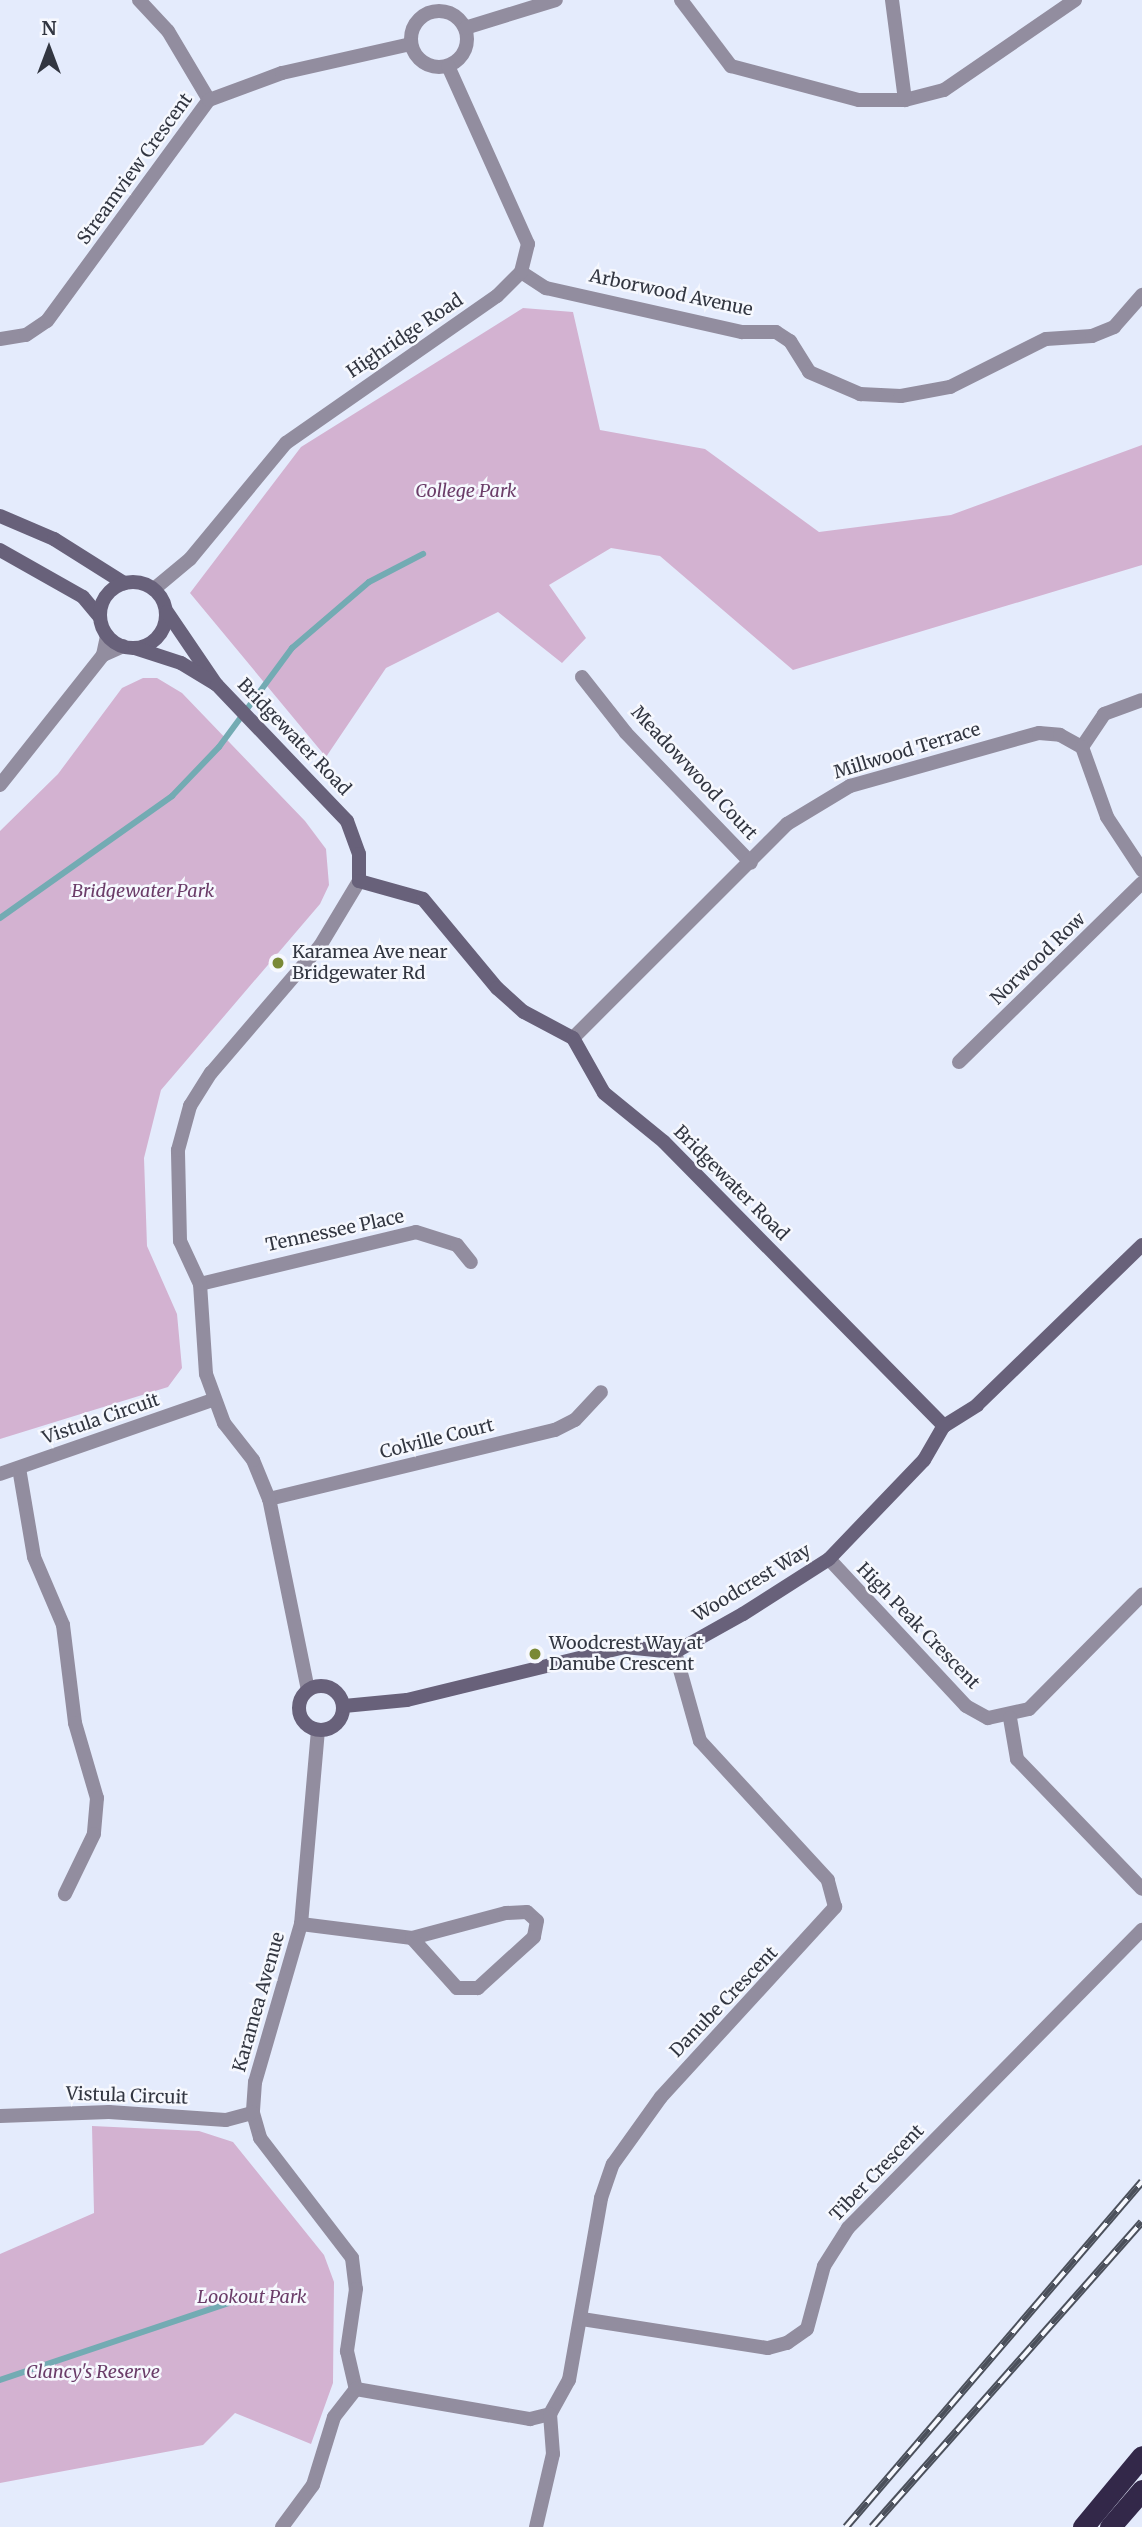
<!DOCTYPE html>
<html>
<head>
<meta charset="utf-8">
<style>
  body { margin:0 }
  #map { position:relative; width:1142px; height:2527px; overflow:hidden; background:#e4ebfc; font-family:Merriweather,serif }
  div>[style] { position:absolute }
  .green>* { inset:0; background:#d3b2d1 }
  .stream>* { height:6px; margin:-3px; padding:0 3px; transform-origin:3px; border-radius:3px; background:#73abb3 }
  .street>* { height:14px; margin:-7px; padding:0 7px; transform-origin:7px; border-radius:7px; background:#928d9f }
  .street>.ring { margin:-7px; padding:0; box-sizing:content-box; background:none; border:14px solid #928d9f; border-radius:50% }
  .secondary>* { height:14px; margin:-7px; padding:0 7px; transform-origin:7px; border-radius:7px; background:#68617a }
  .secondary>.ring { margin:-7px; padding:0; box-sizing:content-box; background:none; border:14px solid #68617a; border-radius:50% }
  .highway>* { height:21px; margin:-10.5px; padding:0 10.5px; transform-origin:10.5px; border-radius:10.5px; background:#332849 }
  .rail>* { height:8px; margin-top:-4px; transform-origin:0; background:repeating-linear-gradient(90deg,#f6f8fe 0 16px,#4b505b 0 32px); box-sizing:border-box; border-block:2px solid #4b505b }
  .dots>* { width:19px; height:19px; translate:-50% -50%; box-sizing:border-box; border:4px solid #f6f8fe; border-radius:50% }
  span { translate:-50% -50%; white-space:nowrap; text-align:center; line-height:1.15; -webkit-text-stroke:5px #f6f8fe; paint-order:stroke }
  .street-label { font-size:18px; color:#323641 }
  .park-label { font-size:18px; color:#6b3d69; font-style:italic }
  .poi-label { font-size:18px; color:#323641 }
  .left { translate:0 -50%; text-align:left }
  .north { position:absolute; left:14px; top:14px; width:70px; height:70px; -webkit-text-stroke:5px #f6f8fe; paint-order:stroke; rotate:0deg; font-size:19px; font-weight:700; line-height:28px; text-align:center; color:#323641 }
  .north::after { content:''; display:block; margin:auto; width:24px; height:32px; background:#323641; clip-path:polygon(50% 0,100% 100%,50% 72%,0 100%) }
</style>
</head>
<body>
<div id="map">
  <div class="green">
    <i style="clip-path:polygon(523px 308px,573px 312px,600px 430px,705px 449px,819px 532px,951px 515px,1142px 445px,1142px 565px,793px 670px,660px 556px,611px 548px,549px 585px,586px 638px,562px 663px,498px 612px,386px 668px,326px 757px,190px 593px,301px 447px)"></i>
    <i style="clip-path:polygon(143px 678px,157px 678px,182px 693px,305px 821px,326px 849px,329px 885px,320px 904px,161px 1090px,144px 1158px,147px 1246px,177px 1314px,182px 1368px,168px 1387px,0 1439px,0 831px,58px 774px,122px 688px)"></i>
    <i style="clip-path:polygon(92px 2126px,199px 2131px,233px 2142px,324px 2255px,334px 2282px,333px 2383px,311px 2444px,235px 2413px,203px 2445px,0 2483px,0 2254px,94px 2213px)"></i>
  </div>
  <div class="stream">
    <i style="left:0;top:918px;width:211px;rotate:-35.3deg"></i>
    <i style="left:172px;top:796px;width:68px;rotate:-46.2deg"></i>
    <i style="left:219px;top:747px;width:123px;rotate:-53.6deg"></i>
    <i style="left:292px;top:648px;width:101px;rotate:-40.6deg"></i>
    <i style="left:369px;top:582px;width:61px;rotate:-27.4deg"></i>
    <i style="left:0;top:2380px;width:270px;rotate:-18.6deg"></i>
  </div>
  <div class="street">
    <i style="left:139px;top:0;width:42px;rotate:46.9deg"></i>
    <i style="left:168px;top:31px;width:80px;rotate:59.3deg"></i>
    <i style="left:681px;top:0;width:83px;rotate:52.9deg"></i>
    <i style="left:731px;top:66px;width:132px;rotate:14.9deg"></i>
    <i style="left:859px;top:100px;width:46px"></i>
    <i style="left:905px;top:100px;width:40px;rotate:-14.4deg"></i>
    <i style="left:944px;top:90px;width:159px;rotate:-34.5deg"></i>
    <i style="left:892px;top:0;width:101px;rotate:82.6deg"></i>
    <i class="ring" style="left:411px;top:11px;width:42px;height:42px"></i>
    <i style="left:465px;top:28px;width:95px;rotate:-17.1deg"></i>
    <i style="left:521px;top:272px;width:30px;rotate:33deg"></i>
    <i style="left:546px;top:288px;width:201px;rotate:12.7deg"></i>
    <i style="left:742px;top:332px;width:34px"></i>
    <i style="left:776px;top:332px;width:17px;rotate:33deg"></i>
    <i style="left:790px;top:341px;width:36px;rotate:58deg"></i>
    <i style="left:809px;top:372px;width:56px;rotate:23.3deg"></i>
    <i style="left:860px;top:394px;width:41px;rotate:2.8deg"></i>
    <i style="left:901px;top:396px;width:50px;rotate:-10.4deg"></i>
    <i style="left:950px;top:387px;width:107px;rotate:-26.6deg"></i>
    <i style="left:1046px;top:339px;width:46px;rotate:-3.7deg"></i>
    <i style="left:1092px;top:336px;width:24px;rotate:-22deg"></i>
    <i style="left:1114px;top:327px;width:43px;rotate:-48.8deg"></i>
    <i style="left:0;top:339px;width:26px;rotate:-9deg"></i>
    <i style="left:26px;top:335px;width:25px;rotate:-34deg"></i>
    <i style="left:47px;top:321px;width:274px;rotate:-53.8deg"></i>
    <i style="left:209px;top:100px;width:78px;rotate:-20.3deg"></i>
    <i style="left:282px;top:73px;width:132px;rotate:-12.7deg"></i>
    <i style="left:154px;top:589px;width:47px;rotate:-39.8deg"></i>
    <i style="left:190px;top:559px;width:151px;rotate:-50.4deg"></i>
    <i style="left:286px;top:443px;width:257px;rotate:-34.9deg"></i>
    <i style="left:497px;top:296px;width:34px;rotate:-45deg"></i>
    <i style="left:521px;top:272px;width:29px;rotate:-76deg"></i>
    <i style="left:528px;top:244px;width:195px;rotate:-114.2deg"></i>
    <i style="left:103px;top:655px;width:22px;rotate:-24deg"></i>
    <i style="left:582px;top:677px;width:71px;rotate:51.8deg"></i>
    <i style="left:626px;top:733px;width:180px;rotate:46.1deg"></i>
    <i style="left:1082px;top:747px;width:40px;rotate:-56deg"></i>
    <i style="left:1104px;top:714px;width:40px;rotate:-20.2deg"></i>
    <i style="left:0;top:785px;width:166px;rotate:-51.6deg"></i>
    <i style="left:103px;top:655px;width:19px;rotate:-78deg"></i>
    <i style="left:573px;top:1038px;width:303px;rotate:-45deg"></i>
    <i style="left:787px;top:824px;width:74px;rotate:-31.1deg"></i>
    <i style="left:850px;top:786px;width:196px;rotate:-15.7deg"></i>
    <i style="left:1039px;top:733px;width:21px;rotate:5deg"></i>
    <i style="left:1060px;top:735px;width:25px;rotate:29deg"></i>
    <i style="left:1082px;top:747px;width:74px;rotate:70.3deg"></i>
    <i style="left:1107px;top:817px;width:64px;rotate:56.6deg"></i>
    <i style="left:959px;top:1062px;width:256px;rotate:-44.4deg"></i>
    <i style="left:200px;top:1284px;width:222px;rotate:-13.5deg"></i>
    <i style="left:416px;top:1232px;width:43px;rotate:17.6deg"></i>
    <i style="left:457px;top:1245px;width:22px;rotate:51deg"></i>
    <i style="left:19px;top:1468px;width:90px;rotate:80.4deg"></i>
    <i style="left:34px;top:1557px;width:74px;rotate:66.9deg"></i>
    <i style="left:63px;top:1625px;width:99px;rotate:83deg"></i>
    <i style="left:75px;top:1723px;width:78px;rotate:73.7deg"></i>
    <i style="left:97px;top:1798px;width:36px;rotate:95deg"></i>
    <i style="left:94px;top:1834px;width:67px;rotate:115.8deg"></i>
    <i style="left:0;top:1474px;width:225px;rotate:-19.2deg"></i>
    <i style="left:269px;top:1499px;width:294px;rotate:-13.6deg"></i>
    <i style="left:555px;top:1430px;width:22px;rotate:-27deg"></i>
    <i style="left:575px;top:1420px;width:38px;rotate:-47deg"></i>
    <i style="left:829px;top:1559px;width:201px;rotate:47deg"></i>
    <i style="left:966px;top:1706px;width:25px;rotate:29deg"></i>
    <i style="left:988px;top:1718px;width:42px;rotate:-12.4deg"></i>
    <i style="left:1029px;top:1709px;width:161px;rotate:-45.3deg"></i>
    <i style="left:308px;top:1690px;width:195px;rotate:-101.5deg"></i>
    <i style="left:269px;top:1499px;width:42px;rotate:-112.3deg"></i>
    <i style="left:253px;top:1460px;width:47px;rotate:-128.1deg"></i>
    <i style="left:224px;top:1423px;width:52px;rotate:-110.2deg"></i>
    <i style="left:206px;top:1374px;width:90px;rotate:-93.8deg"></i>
    <i style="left:200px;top:1284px;width:47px;rotate:-114.9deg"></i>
    <i style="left:180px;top:1241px;width:91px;rotate:-91.3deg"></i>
    <i style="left:178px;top:1150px;width:46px;rotate:-74.7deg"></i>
    <i style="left:190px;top:1106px;width:39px;rotate:-58deg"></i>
    <i style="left:211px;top:1073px;width:167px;rotate:-49.4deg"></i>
    <i style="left:320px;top:946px;width:76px;rotate:-59deg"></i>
    <i style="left:1010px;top:1718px;width:42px;rotate:80.3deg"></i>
    <i style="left:1017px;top:1759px;width:180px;rotate:46.1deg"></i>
    <i style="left:318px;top:1730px;width:195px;rotate:95deg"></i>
    <i style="left:301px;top:1924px;width:165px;rotate:106.2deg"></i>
    <i style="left:255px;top:2082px;width:31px;rotate:94deg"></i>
    <i style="left:253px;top:2113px;width:26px;rotate:74deg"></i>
    <i style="left:260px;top:2138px;width:151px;rotate:52.5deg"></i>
    <i style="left:352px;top:2258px;width:31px;rotate:83deg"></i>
    <i style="left:356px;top:2289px;width:63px;rotate:98.3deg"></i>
    <i style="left:347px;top:2351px;width:39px;rotate:77deg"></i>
    <i style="left:356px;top:2389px;width:177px;rotate:9.8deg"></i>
    <i style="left:530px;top:2419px;width:21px;rotate:-14deg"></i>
    <i style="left:301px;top:1924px;width:112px;rotate:7.2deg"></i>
    <i style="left:412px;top:1938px;width:97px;rotate:-14.9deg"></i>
    <i style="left:506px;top:1913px;width:21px;rotate:-3deg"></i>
    <i style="left:527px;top:1912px;width:13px;rotate:42deg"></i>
    <i style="left:537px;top:1921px;width:16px;rotate:101deg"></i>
    <i style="left:534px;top:1937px;width:76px;rotate:137.7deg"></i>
    <i style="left:478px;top:1988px;width:21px;rotate:180deg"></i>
    <i style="left:457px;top:1988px;width:67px;rotate:-132deg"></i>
    <i style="left:0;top:2116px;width:109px;rotate:-2.1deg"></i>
    <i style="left:109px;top:2112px;width:117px;rotate:3.9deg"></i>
    <i style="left:226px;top:2120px;width:28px;rotate:-15deg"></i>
    <i style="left:582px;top:2319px;width:188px;rotate:8.9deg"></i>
    <i style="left:768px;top:2348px;width:20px;rotate:-15deg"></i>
    <i style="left:787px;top:2343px;width:24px;rotate:-35deg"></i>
    <i style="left:807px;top:2329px;width:65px;rotate:-74.9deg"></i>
    <i style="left:824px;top:2266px;width:45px;rotate:-57.7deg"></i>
    <i style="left:848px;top:2228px;width:419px;rotate:-45.4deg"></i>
    <i style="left:550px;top:2414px;width:39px;rotate:-61deg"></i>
    <i style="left:569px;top:2380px;width:185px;rotate:-80deg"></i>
    <i style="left:601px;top:2198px;width:36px;rotate:-71deg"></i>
    <i style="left:613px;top:2164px;width:82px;rotate:-54.4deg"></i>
    <i style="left:661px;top:2097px;width:258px;rotate:-47.5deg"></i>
    <i style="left:835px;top:1907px;width:28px;rotate:-105deg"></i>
    <i style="left:828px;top:1880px;width:189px;rotate:-132.6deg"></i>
    <i style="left:700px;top:1741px;width:92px;rotate:-105.7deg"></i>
    <i style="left:282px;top:2527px;width:52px;rotate:-53.6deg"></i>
    <i style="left:313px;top:2485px;width:71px;rotate:-72.8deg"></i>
    <i style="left:334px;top:2417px;width:36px;rotate:-52deg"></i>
    <i style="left:536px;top:2527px;width:75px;rotate:-76.9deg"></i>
    <i style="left:553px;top:2454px;width:40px;rotate:-94.3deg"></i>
  </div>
  <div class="secondary">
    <i style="left:0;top:516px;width:59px;rotate:23.1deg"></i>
    <i style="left:54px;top:539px;width:83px;rotate:32.2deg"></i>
    <i style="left:0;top:550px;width:95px;rotate:29.5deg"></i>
    <i style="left:83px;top:597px;width:26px;rotate:50deg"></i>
    <i class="ring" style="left:100px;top:582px;width:52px;height:52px"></i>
    <i style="left:167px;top:612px;width:87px;rotate:55.8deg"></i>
    <i style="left:135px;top:648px;width:48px;rotate:18.1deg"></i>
    <i style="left:181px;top:663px;width:42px;rotate:31.4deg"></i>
    <i style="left:217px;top:685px;width:188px;rotate:46.3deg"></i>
    <i style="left:347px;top:821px;width:35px;rotate:70deg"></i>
    <i style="left:359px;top:854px;width:27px;rotate:90deg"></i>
    <i style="left:359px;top:881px;width:66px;rotate:15.7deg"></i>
    <i style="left:423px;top:899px;width:116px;rotate:50.3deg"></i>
    <i style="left:497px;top:988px;width:36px;rotate:42deg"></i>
    <i style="left:524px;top:1012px;width:55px;rotate:28deg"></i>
    <i style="left:573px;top:1038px;width:63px;rotate:60.6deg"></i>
    <i style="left:604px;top:1093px;width:77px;rotate:39.2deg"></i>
    <i style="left:664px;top:1142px;width:399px;rotate:45.4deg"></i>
    <i class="ring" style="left:299px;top:1686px;width:30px;height:30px"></i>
    <i style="left:344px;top:1706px;width:63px;rotate:-5.4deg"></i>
    <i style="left:407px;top:1700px;width:224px;rotate:-13.7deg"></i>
    <i style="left:625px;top:1647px;width:50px;rotate:5.7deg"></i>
    <i style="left:675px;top:1652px;width:78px;rotate:-29.2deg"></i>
    <i style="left:743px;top:1614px;width:102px;rotate:-32.6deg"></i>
    <i style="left:829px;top:1559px;width:137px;rotate:-46.2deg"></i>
    <i style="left:924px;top:1460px;width:39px;rotate:-60deg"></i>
    <i style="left:944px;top:1426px;width:39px;rotate:-32deg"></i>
    <i style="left:977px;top:1405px;width:230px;rotate:-44.1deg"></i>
  </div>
  <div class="highway">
    <i style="left:1083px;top:2527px;width:92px;rotate:-50.3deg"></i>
    <i style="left:1110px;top:2527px;width:49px;rotate:-49.1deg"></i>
  </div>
  <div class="rail">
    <i style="left:846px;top:2527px;width:455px;rotate:-49.4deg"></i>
    <i style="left:872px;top:2527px;width:407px;rotate:-48.5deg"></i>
  </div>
  <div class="dots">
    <i style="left:278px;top:963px;background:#7a8937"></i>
    <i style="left:535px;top:1654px;background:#7a8937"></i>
  </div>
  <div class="street-label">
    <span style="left:135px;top:169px;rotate:-54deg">Streamview Crescent</span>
    <span style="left:671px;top:293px;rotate:12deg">Arborwood Avenue</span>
    <span style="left:405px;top:336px;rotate:-34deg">Highridge Road</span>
    <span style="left:294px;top:737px;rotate:46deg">Bridgewater Road</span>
    <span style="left:907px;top:751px;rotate:-17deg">Millwood Terrace</span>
    <span style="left:694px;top:773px;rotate:47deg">Meadowwood Court</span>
    <span style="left:1038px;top:959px;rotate:-44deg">Norwood Row</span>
    <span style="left:731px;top:1183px;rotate:45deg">Bridgewater Road</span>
    <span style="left:335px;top:1231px;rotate:-12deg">Tennessee Place</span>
    <span style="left:101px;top:1419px;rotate:-19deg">Vistula Circuit</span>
    <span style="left:437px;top:1439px;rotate:-14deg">Colville Court</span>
    <span style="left:752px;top:1583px;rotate:-31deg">Woodcrest Way</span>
    <span style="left:918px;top:1626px;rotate:46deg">High Peak Crescent</span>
    <span style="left:259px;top:2002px;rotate:-74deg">Karamea Avenue</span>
    <span style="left:724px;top:2002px;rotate:-46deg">Danube Crescent</span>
    <span style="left:127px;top:2096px;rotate:2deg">Vistula Circuit</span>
    <span style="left:877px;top:2173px;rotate:-46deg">Tiber Crescent</span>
  </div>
  <div class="park-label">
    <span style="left:466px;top:491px">College Park</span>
    <span style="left:143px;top:891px">Bridgewater Park</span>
    <span style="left:252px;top:2297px">Lookout Park</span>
    <span style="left:93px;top:2372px">Clancy's Reserve</span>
  </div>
  <div class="poi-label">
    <span class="left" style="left:292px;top:963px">Karamea Ave near<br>Bridgewater Rd</span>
    <span class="left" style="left:549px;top:1654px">Woodcrest Way at<br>Danube Crescent</span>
  </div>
  <div class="north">N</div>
</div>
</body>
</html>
